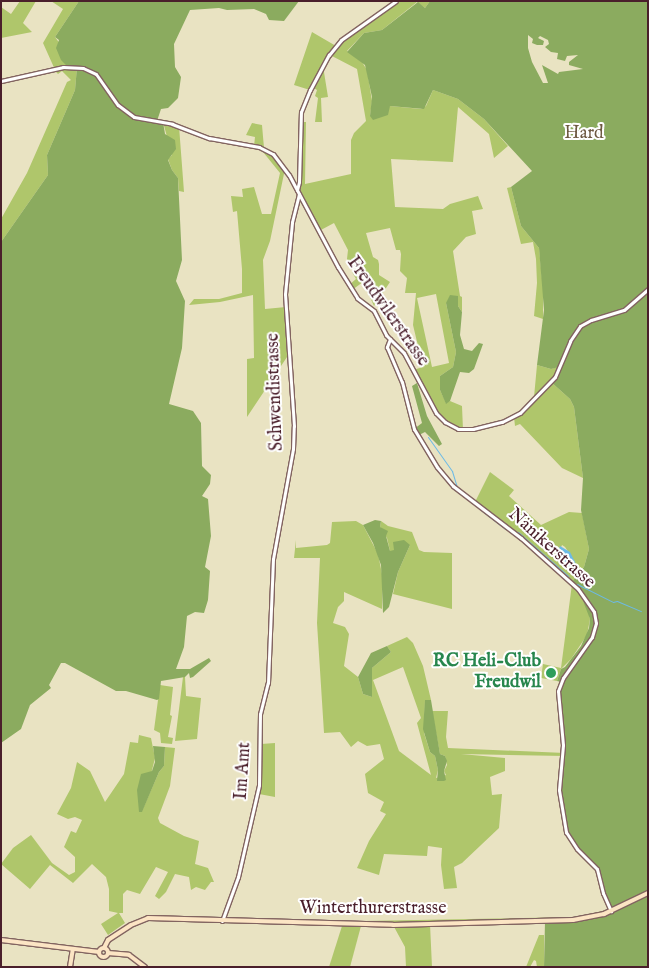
<!DOCTYPE html>
<html>
<head>
<meta charset="utf-8">
<style>
  body { margin:0 }
  #map { position:relative; width:649px; height:968px; overflow:hidden; background:#e9e3c2; font-family:"IM FELL English",serif }
  div>[style] { position:absolute }
  .green>* { inset:0; background:#afc66b }
  .forest>* { inset:0; background:#8bab5f }
  .water>* { inset:0; background:#6cbae6 }
  .stream>* { height:1px; margin:-0.5px; padding:0 0.5px; transform-origin:0.5px; border-radius:0.5px; background:#6cbae6 }
  .roads { filter:drop-shadow(1px 0 #826460) drop-shadow(-1px 0 #826460) drop-shadow(0 1px #826460) drop-shadow(0 -1px #826460) }
  .tertiary>* { height:3px; margin:-1.5px; padding:0 1.5px; transform-origin:1.5px; border-radius:1.5px; background:#fff }
  .secondary>* { height:4px; margin:-2px; padding:0 2px; transform-origin:2px; border-radius:2px; background:#fce5c4 }
  .secondary>.ring { margin:-2px; padding:0; box-sizing:content-box; background:none; border:4px solid #fce5c4; border-radius:50% }
  .dots>* { width:14px; height:14px; translate:-50% -50%; box-sizing:border-box; border:2px solid #fff; border-radius:50% }
  span { translate:-50% -50%; white-space:nowrap; text-align:center; line-height:1.15; -webkit-text-stroke:4px #fff; paint-order:stroke }
  .park-label { font-size:18px; color:#6d5941 }
  .street-label { font-size:18px; color:#4a1f2b }
  .leisure-label { font-size:18px; color:#27864d; font-weight:700 }
  .right { translate:-100% -50%; text-align:right }
  .frame { position:absolute; inset:0; border:2px solid #4a1f2b; pointer-events:none }
</style>
</head>
<body>
<div id="map">
  <div class="green">
    <i style="clip-path:polygon(20px 1px,36px 1px,23px 23px,32px 32px,1px 38px,1px 7px,11px 14px)"></i>
    <i style="clip-path:polygon(51px 1px,79px 1px,55px 37px,77px 67px,75px 90px,47px 155px,48px 175px,1px 242px,1px 219px,27px 173px,67px 82px,71px 80px,62px 71px,58px 74px,56px 72px,43px 43px,63px 9px)"></i>
    <i style="clip-path:polygon(evenodd,396px 1px,430px 1px,425px 8px,417px 2px,382px 30px,364px 33px,347px 51px,362px 62px,367px 70px,372px 101px,370px 116px,390px 106px,421px 109px,426px 106px,433px 90px,458px 99px,484px 119px,508px 146px,494px 158px,489px 134px,458px 107px,453px 162px,391px 159px,395px 207px,443px 209px,450px 204px,478px 196px,483px 209px,472px 211px,476px 234px,466px 237px,453px 251px,460px 296px,462px 297px,462px 312px,458px 306px,446px 303px,456px 352px,453px 367px,440px 376px,440px 390px,446px 403px,450px 401px,462px 406px,463px 430px,453px 427px,436px 413px,413px 370px,423px 367px,413px 325px,416px 293px,405px 293px,407px 278px,400px 271px,401px 254px,400px 250px,396px 250px,390px 228px,366px 233px,373px 257px,378px 260px,379px 264px,379px 275px,390px 282px,374px 306px,363px 282px,352px 290px,349px 285px,356px 279px,352px 272px,356px 268px,352px 263px,350px 265px,347px 259px,348px 250px,334px 223px,319px 231px,300px 194px,301px 122px,306px 122px,305px 184px,351px 174px,351px 140px,354px 133px,366px 121px,357px 69px,330px 55px,323px 66px,328px 97px,321px 98px,322px 122px,315px 122px,318px 98px,315px 96px,317px 90px,312px 87px,310px 90px,294px 85px,312px 32px,336px 46px,351px 31px,396px 1px,436px 294px,449px 363px,432px 367px,417px 298px,436px 294px)"></i>
    <i style="clip-path:polygon(163px 122px,179px 126px,184px 192px,179px 191px,178px 178px,172px 170px,168px 159px,172px 155px)"></i>
    <i style="clip-path:polygon(252px 123px,262px 125px,264px 148px,285px 169px,270px 241px,263px 260px,265px 309px,286px 307px,289px 354px,247px 417px,247px 359px,254px 358px,253px 295px,220px 302px,189px 305px,194px 299px,219px 299px,242px 293px,242px 269px,237px 211px,233px 212px,231px 196px,243px 197px,242px 189px,254px 187px,262px 214px,271px 214px,280px 173px,259px 147px,254px 146px,255px 137px,246px 135px)"></i>
    <i style="clip-path:polygon(511px 187px,521px 226px,539px 248px,543px 288px,543px 319px,534px 316px,537px 283px,536px 259px,533px 242px,521px 244px,507px 188px)"></i>
    <i style="clip-path:polygon(537px 365px,551px 369px,560px 366px,551px 382px,570px 399px,574px 407px,583px 478px,562px 468px,520px 424px,515px 426px,514px 417px,534px 397px)"></i>
    <i style="clip-path:polygon(evenodd,490px 472px,514px 490px,509px 496px,541px 525px,569px 512px,582px 513px,589px 549px,584px 567px,571px 583px,475px 502px,490px 472px,562px 545px,565px 547px,575px 562px,573px 570px,556px 559px,562px 545px)"></i>
    <i style="clip-path:polygon(evenodd,356px 521px,363px 525px,378px 554px,382px 574px,382px 609px,344px 592px,344px 601px,338px 607px,333px 623px,345px 627px,349px 634px,344px 666px,358px 677px,363px 694px,372px 697px,372px 668px,391px 652px,387px 646px,407px 637px,413px 643px,423px 666px,431px 700px,425px 700px,424px 733px,430px 752px,435px 756px,438px 770px,436px 778px,446px 775px,444px 771px,447px 765px,445px 756px,440px 754px,432px 711px,448px 711px,446px 737px,448px 748px,565px 753px,565px 756px,461px 754px,505px 758px,505px 771px,490px 777px,492px 795px,502px 794px,499px 828px,462px 863px,454px 867px,457px 888px,444px 889px,441px 865px,442px 848px,428px 846px,427px 856px,384px 854px,379px 875px,357px 868px,369px 841px,386px 814px,380px 811px,384px 802px,368px 793px,365px 774px,384px 759px,380px 744px,367px 746px,358px 741px,351px 747px,340px 732px,324px 733px,317px 623px,320px 558px,294px 558px,296px 540px,296px 548px,327px 545px,330px 543px,332px 522px,356px 521px,403px 667px,421px 718px,417px 723px,431px 775px,399px 751px,373px 680px,403px 667px)"></i>
    <i style="clip-path:polygon(381px 521px,388px 526px,412px 532px,419px 550px,424px 552px,452px 553px,452px 609px,393px 594px,398px 572px,410px 545px,392px 552px,390px 551px,387px 538px,380px 527px)"></i>
    <i style="clip-path:polygon(572px 584px,583px 595px,583px 601px,588px 610px,590px 619px,587px 635px,571px 659px,561px 669px,557px 681px,541px 678px,543px 664px,561px 668px)"></i>
    <i style="clip-path:polygon(183px 677px,185px 677px,186px 696px,201px 698px,197px 739px,175px 741px)"></i>
    <i style="clip-path:polygon(160px 685px,173px 687px,170px 715px,172px 716px,168px 737px,173px 738px,172px 744px,161px 743px,160px 733px,154px 730px)"></i>
    <i style="clip-path:polygon(139px 735px,151px 738px,155px 758px,142px 811px,159px 772px,164px 766px,165px 747px,175px 748px,170px 786px,158px 818px,160px 823px,184px 836px,199px 841px,195px 864px,208px 868px,214px 882px,211px 882px,205px 890px,196px 887px,191px 890px,189px 877px,175px 874px,166px 892px,159px 899px,155px 896px,168px 872px,156px 867px,140px 894px,127px 890px,123px 894px,123px 913px,119px 913px,125px 923px,108px 935px,101px 924px,118px 913px,109px 911px,109px 889px,106px 877px,92px 864px,73px 883px,50px 865px,30px 889px,1px 864px,13px 848px,31px 835px,52px 863px,69px 875px,75px 872px,75px 857px,64px 847px,71px 831px,76px 833px,82px 820px,75px 817px,68px 819px,57px 814px,71px 788px,77px 762px,90px 771px,105px 802px,124px 774px,130px 742px,138px 743px)"></i>
    <i style="clip-path:polygon(275px 743px,275px 797px,259px 794px,261px 744px)"></i>
    <i style="clip-path:polygon(648px 890px,648px 893px,614px 910px,589px 918px,430px 924px,432px 967px,406px 967px,405px 947px,393px 925px,363px 924px,365px 921px,579px 917px,610px 909px)"></i>
    <i style="clip-path:polygon(342px 926px,361px 926px,350px 967px,329px 967px)"></i>
    <i style="clip-path:polygon(539px 935px,544px 935px,544px 967px,537px 967px,536px 961px,534px 960px,530px 967px,526px 967px)"></i>
  </div>
  <div class="forest">
    <i style="clip-path:polygon(79px 1px,299px 1px,284px 21px,269px 20px,266px 14px,254px 9px,227px 10px,219px 8px,190px 10px,174px 44px,175px 67px,181px 77px,178px 98px,168px 108px,161px 109px,157px 121px,163px 122px,165px 134px,175px 140px,176px 149px,168px 160px,172px 170px,178px 178px,182px 260px,176px 281px,185px 301px,182px 348px,169px 404px,193px 411px,201px 423px,202px 466px,211px 475px,210px 484px,202px 496px,208px 499px,211px 536px,205px 567px,210px 571px,208px 600px,204px 613px,195px 612px,187px 616px,184px 647px,176px 669px,190px 669px,209px 658px,211px 661px,193px 677px,190px 678px,189px 673px,185px 677px,161px 681px,159px 699px,157px 700px,126px 691px,116px 691px,65px 663px,61px 663px,49px 685px,51px 688px,30px 705px,21px 729px,1px 743px,1px 242px,48px 175px,47px 155px,75px 90px,77px 67px,68px 67px,61px 60px,56px 48px,59px 40px,55px 37px)"></i>
    <i style="clip-path:polygon(evenodd,430px 1px,648px 1px,648px 890px,610px 909px,603px 893px,597px 869px,580px 853px,563px 825px,559px 794px,563px 754px,558px 698px,561px 682px,557px 681px,561px 669px,565px 667px,581px 646px,589px 628px,590px 619px,583px 601px,583px 595px,571px 583px,584px 567px,589px 549px,581px 510px,583px 478px,574px 407px,570px 399px,551px 382px,559px 367px,551px 369px,537px 365px,544px 310px,539px 248px,521px 226px,511px 187px,532px 171px,484px 119px,458px 99px,433px 90px,424px 109px,390px 106px,388px 115px,373px 120px,370px 116px,372px 97px,365px 65px,347px 52px,364px 33px,382px 30px,418px 2px,425px 8px,430px 1px,528px 35px,533px 39px,532px 43px,537px 45px,543px 45px,544px 41px,538px 38px,540px 36px,548px 40px,549px 44px,545px 47px,551px 52px,558px 53px,557px 59px,565px 61px,567px 56px,578px 55px,569px 62px,569px 65px,583px 69px,559px 72px,558px 74px,542px 65px,548px 83px,543px 83px,532px 62px,528px 48px,528px 35px)"></i>
    <i style="clip-path:polygon(450px 295px,458px 296px,458px 306px,462px 312px,460px 335px,464px 349px,472px 351px,479px 343px,483px 344px,474px 369px,469px 373px,460px 372px,450px 401px,446px 404px,440px 390px,440px 376px,453px 367px,456px 352px,446px 303px)"></i>
    <i style="clip-path:polygon(417px 383px,427px 416px,442px 444px,439px 446px,425px 432px,417px 436px,414px 429px,422px 423px,412px 386px)"></i>
    <i style="clip-path:polygon(375px 520px,381px 521px,380px 527px,388px 531px,386px 536px,390px 551px,394px 550px,393px 542px,404px 540px,410px 545px,398px 572px,389px 607px,383px 613px,381px 565px,373px 543px,363px 525px)"></i>
    <i style="clip-path:polygon(387px 646px,391px 652px,372px 668px,372px 697px,363px 694px,358px 677px,371px 653px)"></i>
    <i style="clip-path:polygon(425px 700px,431px 700px,440px 754px,445px 756px,447px 761px,444px 771px,446px 780px,444px 781px,437px 781px,438px 770px,435px 756px,430px 752px,423px 729px)"></i>
    <i style="clip-path:polygon(153px 746px,165px 747px,164px 766px,159px 772px,142px 812px,139px 812px,137px 790px,141px 774px,152px 771px,155px 762px)"></i>
    <i style="clip-path:polygon(648px 893px,648px 967px,544px 967px,545px 921px,595px 917px)"></i>
  </div>
  <div class="water">
    <i style="clip-path:polygon(560px 546px,570px 552px,575px 562px,576px 565px,570px 572px,556px 559px)"></i>
  </div>
  <div class="stream">
    <i style="left:428px;top:437px;width:42px;rotate:54.8deg"></i>
    <i style="left:452px;top:471px;width:17px;rotate:73deg"></i>
    <i style="left:481px;top:510px;width:31px;rotate:38deg"></i>
    <i style="left:518px;top:532px;width:67px;rotate:41.3deg"></i>
    <i style="left:577px;top:584px;width:40px;rotate:26.6deg"></i>
    <i style="left:613px;top:602px;width:4px;rotate:-14deg"></i>
    <i style="left:617px;top:601px;width:26px;rotate:23deg"></i>
  </div>
  <div class="roads">
    <div class="tertiary">
      <i style="left:1px;top:81px;width:64px;rotate:-12.7deg"></i>
      <i style="left:63px;top:67px;width:20px;rotate:3deg"></i>
      <i style="left:83px;top:68px;width:14px;rotate:25deg"></i>
      <i style="left:96px;top:74px;width:38px;rotate:55deg"></i>
      <i style="left:118px;top:105px;width:20px;rotate:37deg"></i>
      <i style="left:134px;top:117px;width:39px;rotate:10deg"></i>
      <i style="left:172px;top:124px;width:40px;rotate:21deg"></i>
      <i style="left:209px;top:138px;width:51px;rotate:10.2deg"></i>
      <i style="left:259px;top:147px;width:16px;rotate:27deg"></i>
      <i style="left:273px;top:154px;width:26px;rotate:53deg"></i>
      <i style="left:289px;top:175px;width:104px;rotate:62deg"></i>
      <i style="left:338px;top:267px;width:36px;rotate:58deg"></i>
      <i style="left:357px;top:298px;width:21px;rotate:37deg"></i>
      <i style="left:374px;top:311px;width:27px;rotate:63deg"></i>
      <i style="left:386px;top:335px;width:25px;rotate:45deg"></i>
      <i style="left:404px;top:353px;width:68px;rotate:61.9deg"></i>
      <i style="left:436px;top:413px;width:13px;rotate:45deg"></i>
      <i style="left:445px;top:422px;width:15px;rotate:28deg"></i>
      <i style="left:458px;top:429px;width:15px"></i>
      <i style="left:473px;top:429px;width:30px;rotate:-14deg"></i>
      <i style="left:502px;top:422px;width:20px;rotate:-27deg"></i>
      <i style="left:520px;top:413px;width:50px;rotate:-45.8deg"></i>
      <i style="left:555px;top:377px;width:39px;rotate:-67deg"></i>
      <i style="left:570px;top:341px;width:18px;rotate:-56deg"></i>
      <i style="left:580px;top:326px;width:13px;rotate:-29deg"></i>
      <i style="left:591px;top:320px;width:34px;rotate:-17deg"></i>
      <i style="left:624px;top:310px;width:32px;rotate:-41deg"></i>
      <i style="left:297px;top:190px;width:8px;rotate:-76deg"></i>
      <i style="left:299px;top:182px;width:70px;rotate:-88.4deg"></i>
      <i style="left:301px;top:112px;width:24px;rotate:-68deg"></i>
      <i style="left:310px;top:90px;width:40px;rotate:-62deg"></i>
      <i style="left:329px;top:55px;width:19px;rotate:-51deg"></i>
      <i style="left:341px;top:40px;width:67px;rotate:-35.3deg"></i>
      <i style="left:390px;top:339px;width:9px;rotate:111deg"></i>
      <i style="left:387px;top:347px;width:38px;rotate:67deg"></i>
      <i style="left:402px;top:382px;width:49px;rotate:75.7deg"></i>
      <i style="left:414px;top:429px;width:44px;rotate:58.8deg"></i>
      <i style="left:437px;top:467px;width:25px;rotate:50deg"></i>
      <i style="left:453px;top:486px;width:86px;rotate:37.4deg"></i>
      <i style="left:521px;top:538px;width:76px;rotate:41.8deg"></i>
      <i style="left:578px;top:589px;width:28px;rotate:55deg"></i>
      <i style="left:594px;top:612px;width:11px;rotate:80deg"></i>
      <i style="left:596px;top:623px;width:15px;rotate:106deg"></i>
      <i style="left:592px;top:637px;width:50px;rotate:125.3deg"></i>
      <i style="left:563px;top:678px;width:14px;rotate:111deg"></i>
      <i style="left:558px;top:691px;width:54px;rotate:84.7deg"></i>
      <i style="left:563px;top:745px;width:45px;rotate:95.1deg"></i>
      <i style="left:559px;top:790px;width:43px;rotate:80.5deg"></i>
      <i style="left:566px;top:832px;width:20px;rotate:57deg"></i>
      <i style="left:577px;top:849px;width:28px;rotate:45deg"></i>
      <i style="left:597px;top:869px;width:25px;rotate:76deg"></i>
      <i style="left:603px;top:893px;width:20px;rotate:66deg"></i>
      <i style="left:222px;top:921px;width:47px;rotate:-70deg"></i>
      <i style="left:238px;top:877px;width:94px;rotate:-77.1deg"></i>
      <i style="left:259px;top:785px;width:71px;rotate:-89.2deg"></i>
      <i style="left:260px;top:714px;width:32px;rotate:-76deg"></i>
      <i style="left:268px;top:683px;width:124px;rotate:-87.7deg"></i>
      <i style="left:273px;top:559px;width:112px;rotate:-79.7deg"></i>
      <i style="left:293px;top:449px;width:23px;rotate:-88deg"></i>
      <i style="left:294px;top:426px;width:132px;rotate:-93.9deg"></i>
      <i style="left:285px;top:294px;width:72px;rotate:-84.4deg"></i>
      <i style="left:292px;top:222px;width:29px;rotate:-76deg"></i>
    </div>
    <div class="secondary">
      <i style="left:1px;top:940px;width:99px;rotate:7deg"></i>
      <i class="ring" style="left:98.5px;top:947.5px;width:5px;height:5px"></i>
      <i style="left:104px;top:948px;width:9px;rotate:-63deg"></i>
      <i style="left:108px;top:940px;width:27px;rotate:-33deg"></i>
      <i style="left:131px;top:925px;width:18px;rotate:-22deg"></i>
      <i style="left:148px;top:918px;width:245px;rotate:1.6deg"></i>
      <i style="left:393px;top:925px;width:180px;rotate:-1.6deg"></i>
      <i style="left:573px;top:920px;width:32px;rotate:-11deg"></i>
      <i style="left:604px;top:914px;width:49px;rotate:-25.5deg"></i>
      <i style="left:108px;top:953px;width:21px;rotate:5deg"></i>
      <i style="left:129px;top:955px;width:20px;rotate:37deg"></i>
      <i style="left:70px;top:967px;width:18px;rotate:-81deg"></i>
    </div>
  </div>
  <div class="dots">
    <i style="left:551px;top:673px;background:#2e9e5b"></i>
  </div>
  <div class="park-label">
    <span style="left:584px;top:134px">Hard</span>
  </div>
  <div class="street-label">
    <span style="left:387px;top:312px;rotate:55deg">Freudwilerstrasse</span>
    <span style="left:276px;top:392px;rotate:-92deg">Schwendistrasse</span>
    <span style="left:551px;top:549px;rotate:42deg">Nänikerstrasse</span>
    <span style="left:244px;top:771px;rotate:-86deg">Im Amt</span>
    <span style="left:373px;top:909px">Winterthurerstrasse</span>
  </div>
  <div class="leisure-label">
    <span class="right" style="left:541px;top:673px">RC Heli-Club<br>Freudwil</span>
  </div>
  <div class="frame"></div>
</div>
</body>
</html>
